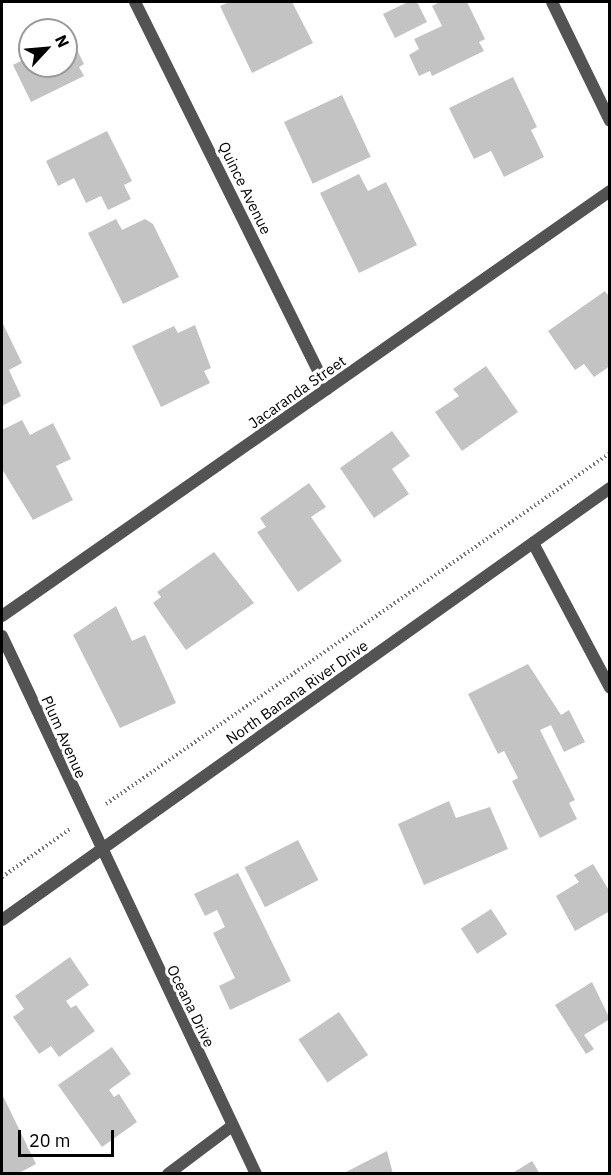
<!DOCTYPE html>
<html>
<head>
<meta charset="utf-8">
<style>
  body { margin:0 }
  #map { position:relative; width:611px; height:1175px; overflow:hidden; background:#fff; font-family:"IBM Plex Sans",sans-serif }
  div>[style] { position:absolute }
  .building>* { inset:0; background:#c3c3c3; transform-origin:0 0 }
  .path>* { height:4px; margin-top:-2px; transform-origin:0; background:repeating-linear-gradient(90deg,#757575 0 1.5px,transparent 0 4.5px) }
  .service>* { height:12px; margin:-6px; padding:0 6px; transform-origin:6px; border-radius:6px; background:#535353 }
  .minor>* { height:12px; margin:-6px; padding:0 6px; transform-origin:6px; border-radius:6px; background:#535353 }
  .tertiary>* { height:12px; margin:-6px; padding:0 6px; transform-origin:6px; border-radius:6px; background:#535353 }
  span { translate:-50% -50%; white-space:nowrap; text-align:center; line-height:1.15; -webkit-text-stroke:6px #fff; paint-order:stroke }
  .street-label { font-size:15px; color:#000 }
  .frame { position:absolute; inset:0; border:3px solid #000; pointer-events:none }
  .north { position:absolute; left:18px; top:18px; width:60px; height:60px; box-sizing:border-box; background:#fff; border:2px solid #999; border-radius:50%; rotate:64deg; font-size:16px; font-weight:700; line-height:24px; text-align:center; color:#000 }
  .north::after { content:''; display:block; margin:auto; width:21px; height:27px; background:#000; clip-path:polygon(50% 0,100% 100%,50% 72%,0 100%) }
  .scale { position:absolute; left:18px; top:1130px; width:96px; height:27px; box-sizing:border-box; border:3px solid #000; border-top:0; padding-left:8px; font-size:18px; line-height:21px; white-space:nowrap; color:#000; -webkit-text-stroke:4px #fff; paint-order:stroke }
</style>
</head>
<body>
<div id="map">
  <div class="building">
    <i style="clip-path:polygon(230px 2px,292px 2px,313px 43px,252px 73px,220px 6px)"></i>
    <i style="clip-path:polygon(408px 2px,417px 2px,427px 22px,395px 38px,383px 14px)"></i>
    <i style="clip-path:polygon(440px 2px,467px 2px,485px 39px,479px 42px,484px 51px,432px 76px,430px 71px,419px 76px,409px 55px,419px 49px,414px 39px,442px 26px,432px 6px)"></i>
    <i style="clip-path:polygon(56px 20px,59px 26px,64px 24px,84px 64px,79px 67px,84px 76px,31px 102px,13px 65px,30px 56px,30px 66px,66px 66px,66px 30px,36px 30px)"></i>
    <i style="clip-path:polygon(513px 77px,537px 127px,531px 130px,544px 157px,504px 177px,491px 151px,474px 159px,449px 108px)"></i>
    <i style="left:342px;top:95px;width:68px;height:64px;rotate:65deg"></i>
    <i style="clip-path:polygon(107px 131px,132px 181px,124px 185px,131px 199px,108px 210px,101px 196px,86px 203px,74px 178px,58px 186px,46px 161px)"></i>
    <i style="clip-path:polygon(359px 174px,368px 191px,386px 182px,417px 245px,359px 273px,320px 193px)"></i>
    <i style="clip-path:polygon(116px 219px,122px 230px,145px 219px,153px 224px,179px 277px,123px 304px,88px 233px)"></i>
    <i style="clip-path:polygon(605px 291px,610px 298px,610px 366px,594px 377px,584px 364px,575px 370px,548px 331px)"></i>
    <i style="clip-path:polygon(2px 322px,22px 363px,9px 370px,21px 396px,2px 406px)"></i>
    <i style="clip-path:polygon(195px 325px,211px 368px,204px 371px,210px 383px,161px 407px,132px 346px,174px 326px,178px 333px)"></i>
    <i style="clip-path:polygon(486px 366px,518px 412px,462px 451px,435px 412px,459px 396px,453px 389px)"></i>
    <i style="clip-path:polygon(22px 420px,30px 435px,53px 423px,71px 459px,56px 466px,73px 500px,33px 520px,2px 469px,2px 430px)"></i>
    <i style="clip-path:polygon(392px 431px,410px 456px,392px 469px,409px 494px,374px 518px,340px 468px)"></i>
    <i style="clip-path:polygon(309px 483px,326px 507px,311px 517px,342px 561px,298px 592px,257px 532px,266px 527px,260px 518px)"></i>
    <i style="clip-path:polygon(214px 552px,254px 603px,186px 650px,153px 603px,161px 597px,157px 592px)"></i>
    <i style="clip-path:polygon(116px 606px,132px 641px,145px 635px,176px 703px,120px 728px,73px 635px)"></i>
    <i style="clip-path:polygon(528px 664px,561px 715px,569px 710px,585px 742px,564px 752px,551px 725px,540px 730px,575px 800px,569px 803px,577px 819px,540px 838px,512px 781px,518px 778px,504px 751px,498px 754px,468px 694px)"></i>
    <i style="clip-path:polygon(449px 801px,456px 818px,490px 807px,508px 849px,424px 885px,398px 824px)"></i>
    <i style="left:298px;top:840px;width:45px;height:60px;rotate:63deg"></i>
    <i style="clip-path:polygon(593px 864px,610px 892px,610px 911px,575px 931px,556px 896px,579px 882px,574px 875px)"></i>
    <i style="clip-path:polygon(238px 873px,291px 981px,230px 1010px,219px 986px,235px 978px,213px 933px,225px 927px,217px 910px,205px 916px,194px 894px)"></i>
    <i style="left:491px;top:909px;width:30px;height:36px;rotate:57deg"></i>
    <i style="clip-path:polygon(70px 957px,89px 985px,66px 1001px,71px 1008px,76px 1005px,95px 1031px,59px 1057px,51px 1046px,39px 1054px,13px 1017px,24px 1009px,15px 996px)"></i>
    <i style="clip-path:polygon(592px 982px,610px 1019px,584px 1035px,594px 1049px,586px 1054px,555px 1005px)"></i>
    <i style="left:339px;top:1012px;width:52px;height:49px;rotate:56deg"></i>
    <i style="clip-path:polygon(112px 1047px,131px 1074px,109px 1090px,114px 1097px,119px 1094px,137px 1122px,102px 1147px,58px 1085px)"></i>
    <i style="clip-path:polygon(2px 1094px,36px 1164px,17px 1174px,2px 1174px)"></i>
    <i style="clip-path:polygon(387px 1151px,393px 1174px,342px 1174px)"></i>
    <i style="clip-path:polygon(532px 1161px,540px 1174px,511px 1174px)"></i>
  </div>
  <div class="path">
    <i style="left:106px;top:804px;width:614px;rotate:-34.85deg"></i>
    <i style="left:2px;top:877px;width:83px;rotate:-35.2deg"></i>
  </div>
  <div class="service">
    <i style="left:168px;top:1174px;width:80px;rotate:-36.9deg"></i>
  </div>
  <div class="minor">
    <i style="left:135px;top:2px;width:432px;rotate:63.6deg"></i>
    <i style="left:552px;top:2px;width:132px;rotate:64deg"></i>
    <i style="left:533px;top:543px;width:164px;rotate:62deg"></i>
    <i style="left:2px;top:616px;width:742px;rotate:-34.95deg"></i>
    <i style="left:2px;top:636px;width:595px;rotate:64.73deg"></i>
  </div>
  <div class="tertiary">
    <i style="left:2px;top:920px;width:746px;rotate:-35.39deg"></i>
  </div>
  <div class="street-label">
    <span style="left:245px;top:188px;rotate:64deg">Quince Avenue</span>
    <span style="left:297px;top:392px;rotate:-35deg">Jacaranda Street</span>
    <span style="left:297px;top:692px;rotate:-35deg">North Banana River Drive</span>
    <span style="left:64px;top:737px;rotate:66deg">Plum Avenue</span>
    <span style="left:191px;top:1006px;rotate:64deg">Oceana Drive</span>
  </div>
  <div class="frame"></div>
  <div class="north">N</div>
  <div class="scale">20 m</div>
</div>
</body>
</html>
